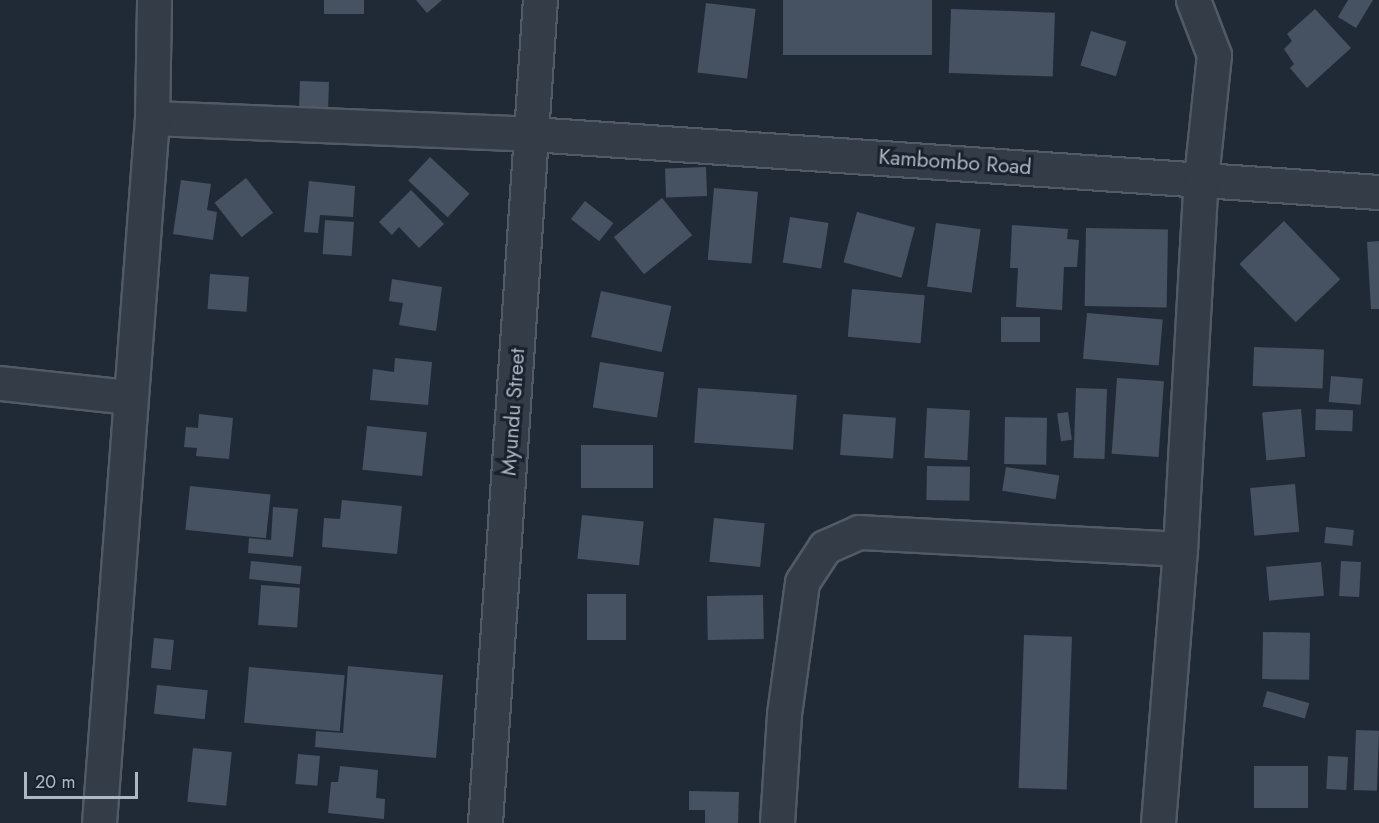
<!DOCTYPE html>
<html>
<head>
<meta charset="utf-8">
<style>
  body { margin:0 }
  #map { position:relative; width:1379px; height:823px; overflow:hidden; background:#202a37; font-family:Jost,sans-serif }
  div>[style] { position:absolute }
  .building>* { inset:0; background:#465161; transform-origin:0 0 }
  .roads { filter:drop-shadow(2px 0 #515a65) drop-shadow(-2px 0 #515a65) drop-shadow(0 2px #515a65) drop-shadow(0 -2px #515a65) }
  .minor>* { height:33px; margin:-16.5px; padding:0 16.5px; transform-origin:16.5px; border-radius:16.5px; background:#343c47 }
  .tertiary>* { height:33px; margin:-16.5px; padding:0 16.5px; transform-origin:16.5px; border-radius:16.5px; background:#343c47 }
  span { translate:-50% -50%; white-space:nowrap; text-align:center; line-height:1.15; -webkit-text-stroke:6px #19212c; paint-order:stroke }
  .street-label { font-size:21px; color:#aeb7c4 }
  .scale { position:absolute; left:24px; top:772px; width:114px; height:27px; box-sizing:border-box; border:3px solid #aeb7c4; border-top:0; padding-left:8px; font-size:18px; line-height:21px; white-space:nowrap; color:#aeb7c4; -webkit-text-stroke:4px #19212c; paint-order:stroke }
</style>
</head>
<body>
<div id="map">
  <div class="building">
    <i style="left:324px;top:0;width:40px;height:14px"></i>
    <i style="clip-path:polygon(416px 0,442px 0,427px 13px)"></i>
    <i style="left:783px;top:0;width:149px;height:55px"></i>
    <i style="clip-path:polygon(1348px 0,1373px 0,1356px 28px,1338px 17px)"></i>
    <i style="left:706px;top:3px;width:50px;height:70px;rotate:7deg"></i>
    <i style="left:951px;top:9px;width:104px;height:64px;rotate:2deg"></i>
    <i style="clip-path:polygon(1315px 9px,1351px 48px,1307px 88px,1290px 68px,1294px 64px,1284px 49px,1292px 41px,1287px 34px)"></i>
    <i style="left:1091px;top:31px;width:37px;height:36px;rotate:17deg"></i>
    <i style="left:300px;top:81px;width:29px;height:34px;rotate:2deg"></i>
    <i style="left:430px;top:157px;width:54px;height:32px;rotate:43deg"></i>
    <i style="left:706px;top:167px;width:29px;height:41px;rotate:88deg"></i>
    <i style="left:246px;top:178px;width:44px;height:40px;rotate:52deg"></i>
    <i style="clip-path:polygon(181px 180px,211px 184px,207px 210px,217px 212px,213px 240px,173px 234px)"></i>
    <i style="clip-path:polygon(309px 181px,355px 186px,353px 217px,320px 215px,318px 233px,304px 232px)"></i>
    <i style="left:714px;top:188px;width:44px;height:72px;rotate:5deg"></i>
    <i style="clip-path:polygon(411px 190px,444px 224px,419px 248px,399px 227px,392px 235px,379px 222px)"></i>
    <i style="left:662px;top:198px;width:48px;height:62px;rotate:51deg"></i>
    <i style="left:585px;top:201px;width:36px;height:23px;rotate:38deg"></i>
    <i style="left:857px;top:212px;width:60px;height:52px;rotate:15deg"></i>
    <i style="left:790px;top:217px;width:39px;height:46px;rotate:9deg"></i>
    <i style="left:325px;top:220px;width:29px;height:34px;rotate:4deg"></i>
    <i style="left:1284px;top:221px;width:81px;height:62px;rotate:46deg"></i>
    <i style="left:936px;top:223px;width:45px;height:64px;rotate:8deg"></i>
    <i style="clip-path:polygon(1012px 225px,1068px 229px,1067px 239px,1079px 240px,1077px 267px,1064px 267px,1062px 310px,1016px 307px,1018px 268px,1010px 268px)"></i>
    <i style="left:1086px;top:228px;width:82px;height:78px;rotate:1deg"></i>
    <i style="clip-path:polygon(1379px 241px,1379px 309px,1371px 309px,1367px 242px)"></i>
    <i style="left:210px;top:274px;width:39px;height:35px;rotate:4deg"></i>
    <i style="clip-path:polygon(392px 279px,442px 287px,436px 331px,399px 325px,403px 303px,389px 301px)"></i>
    <i style="left:852px;top:289px;width:73px;height:48px;rotate:5deg"></i>
    <i style="left:601px;top:291px;width:72px;height:47px;rotate:12deg"></i>
    <i style="left:1087px;top:313px;width:76px;height:46px;rotate:5deg"></i>
    <i style="left:1001px;top:317px;width:39px;height:25px"></i>
    <i style="left:1254px;top:347px;width:70px;height:39px;rotate:2deg"></i>
    <i style="clip-path:polygon(395px 358px,432px 362px,428px 405px,370px 400px,373px 369px,394px 372px)"></i>
    <i style="left:600px;top:362px;width:65px;height:46px;rotate:9deg"></i>
    <i style="left:1331px;top:376px;width:32px;height:26px;rotate:5deg"></i>
    <i style="left:1117px;top:378px;width:47px;height:76px;rotate:4deg"></i>
    <i style="left:698px;top:388px;width:99px;height:55px;rotate:4deg"></i>
    <i style="left:1076px;top:388px;width:31px;height:70px;rotate:2deg"></i>
    <i style="left:927px;top:408px;width:43px;height:50px;rotate:3deg"></i>
    <i style="left:1301px;top:409px;width:48px;height:39px;rotate:85deg"></i>
    <i style="left:1316px;top:409px;width:37px;height:21px;rotate:2deg"></i>
    <i style="left:1068px;top:412px;width:28px;height:11px;rotate:82deg"></i>
    <i style="clip-path:polygon(199px 414px,233px 418px,229px 459px,196px 456px,197px 448px,184px 447px,186px 427px,198px 428px)"></i>
    <i style="left:843px;top:414px;width:53px;height:41px;rotate:4deg"></i>
    <i style="left:1005px;top:417px;width:42px;height:47px;rotate:1deg"></i>
    <i style="left:367px;top:426px;width:60px;height:44px;rotate:6deg"></i>
    <i style="left:653px;top:445px;width:43px;height:72px;rotate:90deg"></i>
    <i style="left:927px;top:466px;width:43px;height:34px;rotate:1deg"></i>
    <i style="left:1006px;top:467px;width:54px;height:24px;rotate:9deg"></i>
    <i style="left:1295px;top:484px;width:48px;height:45px;rotate:85deg"></i>
    <i style="left:190px;top:486px;width:81px;height:44px;rotate:6deg"></i>
    <i style="clip-path:polygon(342px 500px,402px 506px,397px 554px,322px 547px,324px 518px,340px 519px)"></i>
    <i style="clip-path:polygon(273px 507px,298px 509px,293px 557px,248px 553px,249px 538px,271px 540px)"></i>
    <i style="left:582px;top:515px;width:62px;height:44px;rotate:6deg"></i>
    <i style="left:714px;top:518px;width:51px;height:44px;rotate:6deg"></i>
    <i style="left:1326px;top:527px;width:28px;height:16px;rotate:6deg"></i>
    <i style="left:251px;top:561px;width:51px;height:18px;rotate:6deg"></i>
    <i style="left:1341px;top:561px;width:20px;height:35px;rotate:3deg"></i>
    <i style="left:1321px;top:562px;width:34px;height:55px;rotate:85deg"></i>
    <i style="left:261px;top:585px;width:39px;height:40px;rotate:4deg"></i>
    <i style="left:587px;top:594px;width:39px;height:46px"></i>
    <i style="left:763px;top:595px;width:44px;height:56px;rotate:89deg"></i>
    <i style="left:1263px;top:632px;width:47px;height:47px;rotate:1deg"></i>
    <i style="left:1024px;top:635px;width:48px;height:153px;rotate:2deg"></i>
    <i style="left:154px;top:638px;width:20px;height:30px;rotate:6deg"></i>
    <i style="clip-path:polygon(348px 666px,443px 675px,436px 758px,315px 747px,316px 731px,343px 733px)"></i>
    <i style="left:249px;top:667px;width:96px;height:56px;rotate:5deg"></i>
    <i style="left:157px;top:685px;width:51px;height:29px;rotate:6deg"></i>
    <i style="left:1267px;top:691px;width:44px;height:16px;rotate:16deg"></i>
    <i style="left:1356px;top:730px;width:23px;height:60px;rotate:2deg"></i>
    <i style="left:193px;top:748px;width:39px;height:54px;rotate:6deg"></i>
    <i style="left:298px;top:754px;width:22px;height:30px;rotate:5deg"></i>
    <i style="left:1328px;top:756px;width:20px;height:33px;rotate:3deg"></i>
    <i style="clip-path:polygon(340px 766px,378px 770px,376px 798px,385px 799px,384px 819px,328px 813px,331px 782px,338px 782px)"></i>
    <i style="left:1254px;top:766px;width:54px;height:42px"></i>
    <i style="clip-path:polygon(689px 791px,739px 792px,738px 823px,705px 823px,705px 810px,689px 810px)"></i>
  </div>
  <div class="roads">
    <div class="minor">
      <i style="left:152px;top:118px;width:380px;rotate:2.4deg"></i>
      <i style="left:532px;top:134px;width:849px;rotate:3.92deg"></i>
      <i style="left:0;top:383px;width:130px;rotate:6.2deg"></i>
      <i style="left:99px;top:823px;width:707px;rotate:-85.7deg"></i>
      <i style="left:152px;top:118px;width:118px;rotate:-89deg"></i>
      <i style="left:777px;top:823px;width:109px;rotate:-86.3deg"></i>
      <i style="left:784px;top:714px;width:133px;rotate:-82.2deg"></i>
      <i style="left:802px;top:582px;width:42px;rotate:-56.7deg"></i>
      <i style="left:825px;top:547px;width:37px;rotate:-24deg"></i>
      <i style="left:859px;top:532px;width:321px;rotate:3deg"></i>
      <i style="left:1158px;top:823px;width:275px;rotate:-85.4deg"></i>
      <i style="left:1180px;top:549px;width:372px;rotate:-86.8deg"></i>
      <i style="left:1201px;top:178px;width:124px;rotate:-84deg"></i>
      <i style="left:1214px;top:55px;width:59px;rotate:-110.9deg"></i>
    </div>
    <div class="tertiary">
      <i style="left:485px;top:823px;width:825px;rotate:-86.18deg"></i>
    </div>
  </div>
  <div class="street-label">
    <span style="left:955px;top:162px;rotate:4deg">Kambombo Road</span>
    <span style="left:513px;top:412px;rotate:-86deg">Myundu Street</span>
  </div>
  <div class="scale">20 m</div>
</div>
</body>
</html>
